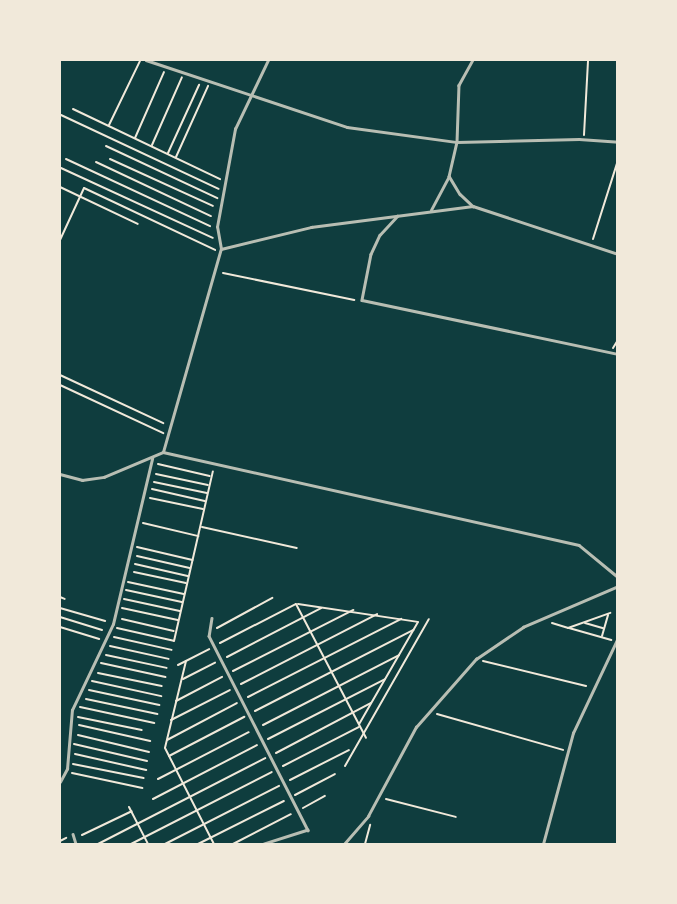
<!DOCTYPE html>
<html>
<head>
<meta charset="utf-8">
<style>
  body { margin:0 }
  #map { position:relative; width:677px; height:904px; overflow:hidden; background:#0f3d3e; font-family:"Public Sans",sans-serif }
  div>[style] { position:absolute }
  .path>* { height:2px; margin:-1px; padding:0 1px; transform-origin:1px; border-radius:1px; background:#f1e9da }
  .service>* { height:2.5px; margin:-1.25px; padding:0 1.25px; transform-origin:1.25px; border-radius:1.25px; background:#b8beb3 }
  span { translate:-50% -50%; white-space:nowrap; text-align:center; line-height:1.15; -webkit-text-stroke:5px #f1e9da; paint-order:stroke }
  .frame { position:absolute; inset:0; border:61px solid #f1e9da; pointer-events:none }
</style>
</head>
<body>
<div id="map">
  <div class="path">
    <i style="left:73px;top:109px;width:163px;rotate:25.5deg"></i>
    <i style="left:61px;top:115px;width:174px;rotate:25.1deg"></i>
    <i style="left:109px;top:125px;width:71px;rotate:-64.2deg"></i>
    <i style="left:584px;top:135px;width:75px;rotate:-86.9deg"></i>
    <i style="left:135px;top:138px;width:72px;rotate:-66.3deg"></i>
    <i style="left:152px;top:145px;width:74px;rotate:-66.2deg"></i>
    <i style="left:106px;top:146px;width:123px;rotate:25.1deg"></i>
    <i style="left:168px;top:153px;width:75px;rotate:-65.5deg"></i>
    <i style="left:176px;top:157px;width:78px;rotate:-65.7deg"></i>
    <i style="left:66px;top:159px;width:159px;rotate:25deg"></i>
    <i style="left:110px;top:159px;width:113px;rotate:24.5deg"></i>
    <i style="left:96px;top:162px;width:127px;rotate:25.2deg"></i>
    <i style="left:61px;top:168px;width:167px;rotate:24.7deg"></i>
    <i style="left:60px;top:187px;width:86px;rotate:25.4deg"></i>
    <i style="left:593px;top:239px;width:83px;rotate:-72.4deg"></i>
    <i style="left:60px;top:240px;width:57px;rotate:-65.2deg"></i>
    <i style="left:84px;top:188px;width:145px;rotate:25.3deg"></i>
    <i style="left:223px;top:273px;width:134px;rotate:11.6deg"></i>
    <i style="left:613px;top:348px;width:9px;rotate:-58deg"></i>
    <i style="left:60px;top:375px;width:114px;rotate:25deg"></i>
    <i style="left:60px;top:385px;width:114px;rotate:25deg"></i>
    <i style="left:158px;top:464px;width:53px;rotate:13deg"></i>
    <i style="left:156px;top:474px;width:53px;rotate:11.9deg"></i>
    <i style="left:154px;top:482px;width:54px;rotate:11.7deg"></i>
    <i style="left:152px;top:489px;width:54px;rotate:12.8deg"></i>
    <i style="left:150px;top:498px;width:54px;rotate:11.7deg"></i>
    <i style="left:143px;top:523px;width:57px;rotate:13.3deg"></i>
    <i style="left:202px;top:527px;width:97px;rotate:12.5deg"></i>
    <i style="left:137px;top:547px;width:57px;rotate:13.1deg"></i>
    <i style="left:137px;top:556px;width:54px;rotate:12.8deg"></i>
    <i style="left:135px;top:564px;width:54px;rotate:12.8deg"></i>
    <i style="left:134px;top:572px;width:53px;rotate:11.9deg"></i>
    <i style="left:128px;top:582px;width:57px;rotate:12.1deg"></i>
    <i style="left:126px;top:590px;width:57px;rotate:12.1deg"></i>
    <i style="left:60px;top:597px;width:5px;rotate:22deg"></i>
    <i style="left:124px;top:599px;width:57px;rotate:12.1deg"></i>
    <i style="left:298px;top:604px;width:121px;rotate:8.5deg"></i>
    <i style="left:418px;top:622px;width:118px;rotate:120deg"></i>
    <i style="left:60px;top:608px;width:47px;rotate:16.1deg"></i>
    <i style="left:122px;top:608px;width:57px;rotate:12.1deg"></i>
    <i style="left:60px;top:617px;width:44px;rotate:17.2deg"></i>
    <i style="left:122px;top:619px;width:53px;rotate:13deg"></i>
    <i style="left:552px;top:623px;width:17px;rotate:17deg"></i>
    <i style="left:568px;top:628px;width:45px;rotate:-19.7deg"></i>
    <i style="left:585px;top:623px;width:19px;rotate:16deg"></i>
    <i style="left:60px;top:627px;width:41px;rotate:17.1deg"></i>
    <i style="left:117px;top:628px;width:58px;rotate:12.8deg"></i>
    <i style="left:174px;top:641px;width:174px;rotate:-77.1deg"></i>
    <i style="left:217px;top:628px;width:63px;rotate:-28.6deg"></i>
    <i style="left:569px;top:628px;width:44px;rotate:15.9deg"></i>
    <i style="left:602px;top:636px;width:22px;rotate:-74deg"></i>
    <i style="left:114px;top:637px;width:59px;rotate:12.6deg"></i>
    <i style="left:220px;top:643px;width:85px;rotate:-27.2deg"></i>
    <i style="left:296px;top:604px;width:151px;rotate:62.4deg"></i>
    <i style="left:110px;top:646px;width:60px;rotate:12.4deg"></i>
    <i style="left:106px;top:655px;width:62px;rotate:12deg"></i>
    <i style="left:227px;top:657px;width:106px;rotate:-27.5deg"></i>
    <i style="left:186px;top:661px;width:89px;rotate:103.6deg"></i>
    <i style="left:165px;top:748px;width:108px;rotate:63deg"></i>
    <i style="left:483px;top:661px;width:106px;rotate:13.6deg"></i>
    <i style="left:101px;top:663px;width:66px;rotate:12.3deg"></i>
    <i style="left:178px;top:665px;width:35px;rotate:-27deg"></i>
    <i style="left:233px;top:671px;width:135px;rotate:-26.9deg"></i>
    <i style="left:98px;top:673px;width:65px;rotate:11.5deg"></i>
    <i style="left:183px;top:679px;width:36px;rotate:-27deg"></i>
    <i style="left:92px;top:681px;width:71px;rotate:12.3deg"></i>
    <i style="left:241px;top:684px;width:153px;rotate:-27.2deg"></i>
    <i style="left:89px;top:690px;width:72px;rotate:12.1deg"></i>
    <i style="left:248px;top:697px;width:172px;rotate:-27deg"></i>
    <i style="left:86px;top:699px;width:73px;rotate:11.9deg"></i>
    <i style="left:176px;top:701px;width:52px;rotate:-27.6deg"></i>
    <i style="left:80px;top:707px;width:76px;rotate:12.2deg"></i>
    <i style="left:255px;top:711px;width:178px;rotate:-27.1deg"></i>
    <i style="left:437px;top:714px;width:131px;rotate:15.9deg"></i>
    <i style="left:78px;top:717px;width:65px;rotate:11.5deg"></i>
    <i style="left:171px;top:720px;width:66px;rotate:-27deg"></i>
    <i style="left:79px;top:725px;width:73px;rotate:12.7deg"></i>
    <i style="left:263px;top:725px;width:153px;rotate:-27.2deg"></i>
    <i style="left:78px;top:735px;width:73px;rotate:13.5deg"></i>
    <i style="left:268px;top:739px;width:131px;rotate:-27.1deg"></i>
    <i style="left:167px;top:740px;width:79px;rotate:-27.9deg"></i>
    <i style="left:74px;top:744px;width:75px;rotate:13.1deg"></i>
    <i style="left:276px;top:753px;width:107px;rotate:-27.8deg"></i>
    <i style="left:75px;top:754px;width:73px;rotate:12.7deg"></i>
    <i style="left:169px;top:756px;width:85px;rotate:-27.5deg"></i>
    <i style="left:73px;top:764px;width:72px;rotate:11.2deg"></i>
    <i style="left:283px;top:766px;width:85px;rotate:-27.2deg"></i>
    <i style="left:345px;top:766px;width:169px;rotate:-60.3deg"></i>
    <i style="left:72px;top:773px;width:72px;rotate:12.1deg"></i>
    <i style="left:158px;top:779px;width:102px;rotate:-27.3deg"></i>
    <i style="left:290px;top:780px;width:66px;rotate:-27deg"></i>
    <i style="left:295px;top:795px;width:45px;rotate:-27.7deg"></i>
    <i style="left:153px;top:799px;width:117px;rotate:-27.4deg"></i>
    <i style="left:386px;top:799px;width:72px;rotate:14.4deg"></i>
    <i style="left:129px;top:807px;width:42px;rotate:62.8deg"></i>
    <i style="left:303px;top:808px;width:25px;rotate:-29deg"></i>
    <i style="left:82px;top:835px;width:55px;rotate:-25.6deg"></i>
    <i style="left:60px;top:841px;width:7px;rotate:-27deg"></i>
    <i style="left:98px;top:844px;width:188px;rotate:-27.2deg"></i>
    <i style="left:131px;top:844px;width:158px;rotate:-27.1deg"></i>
    <i style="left:165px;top:844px;width:128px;rotate:-27deg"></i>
    <i style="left:198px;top:844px;width:96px;rotate:-26.6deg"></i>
    <i style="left:233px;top:844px;width:65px;rotate:-27.3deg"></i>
    <i style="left:365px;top:844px;width:20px;rotate:-75deg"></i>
  </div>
  <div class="service">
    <i style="left:146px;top:60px;width:212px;rotate:18.4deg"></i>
    <i style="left:347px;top:127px;width:111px;rotate:7.8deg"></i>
    <i style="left:457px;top:142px;width:122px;rotate:-1.4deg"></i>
    <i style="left:579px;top:139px;width:39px;rotate:4deg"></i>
    <i style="left:473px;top:60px;width:29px;rotate:119deg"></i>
    <i style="left:459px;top:85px;width:57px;rotate:92deg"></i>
    <i style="left:457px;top:142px;width:35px;rotate:103deg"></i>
    <i style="left:449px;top:176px;width:21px;rotate:59deg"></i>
    <i style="left:460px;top:194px;width:18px;rotate:43deg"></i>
    <i style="left:473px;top:206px;width:153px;rotate:18.3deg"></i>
    <i style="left:431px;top:210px;width:38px;rotate:-62deg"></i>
    <i style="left:398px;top:216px;width:26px;rotate:133deg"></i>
    <i style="left:380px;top:235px;width:21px;rotate:115deg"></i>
    <i style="left:371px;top:254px;width:47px;rotate:101.1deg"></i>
    <i style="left:362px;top:300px;width:262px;rotate:11.9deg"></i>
    <i style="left:221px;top:249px;width:93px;rotate:-13.7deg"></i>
    <i style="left:311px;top:227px;width:163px;rotate:-7.4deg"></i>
    <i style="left:163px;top:452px;width:211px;rotate:-74.1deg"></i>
    <i style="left:221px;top:249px;width:22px;rotate:-100deg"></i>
    <i style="left:217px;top:227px;width:100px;rotate:-79.6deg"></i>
    <i style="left:235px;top:129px;width:76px;rotate:-64.4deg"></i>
    <i style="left:60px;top:474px;width:23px;rotate:15deg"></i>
    <i style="left:82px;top:480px;width:22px;rotate:-8deg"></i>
    <i style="left:104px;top:477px;width:64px;rotate:-23deg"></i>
    <i style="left:163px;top:452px;width:426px;rotate:12.6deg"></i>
    <i style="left:579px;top:545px;width:50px;rotate:39.4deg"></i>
    <i style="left:212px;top:618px;width:18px;rotate:99deg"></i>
    <i style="left:209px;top:636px;width:218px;rotate:63deg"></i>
    <i style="left:308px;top:830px;width:46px;rotate:162.3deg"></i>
    <i style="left:60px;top:782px;width:15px;rotate:-62deg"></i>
    <i style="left:67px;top:769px;width:59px;rotate:-85.2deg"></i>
    <i style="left:72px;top:710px;width:95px;rotate:-64.5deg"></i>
    <i style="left:113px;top:624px;width:170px;rotate:-76.7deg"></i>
    <i style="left:73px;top:834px;width:10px;rotate:73deg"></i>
    <i style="left:344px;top:844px;width:37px;rotate:-49deg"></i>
    <i style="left:368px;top:816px;width:101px;rotate:-61.7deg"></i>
    <i style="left:416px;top:727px;width:91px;rotate:-48.6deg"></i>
    <i style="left:476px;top:659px;width:57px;rotate:-34.2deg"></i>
    <i style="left:523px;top:627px;width:103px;rotate:-23.3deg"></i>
    <i style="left:543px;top:844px;width:115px;rotate:-74.9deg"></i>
    <i style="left:573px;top:733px;width:105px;rotate:-64.7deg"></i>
  </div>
  <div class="frame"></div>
</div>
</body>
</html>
